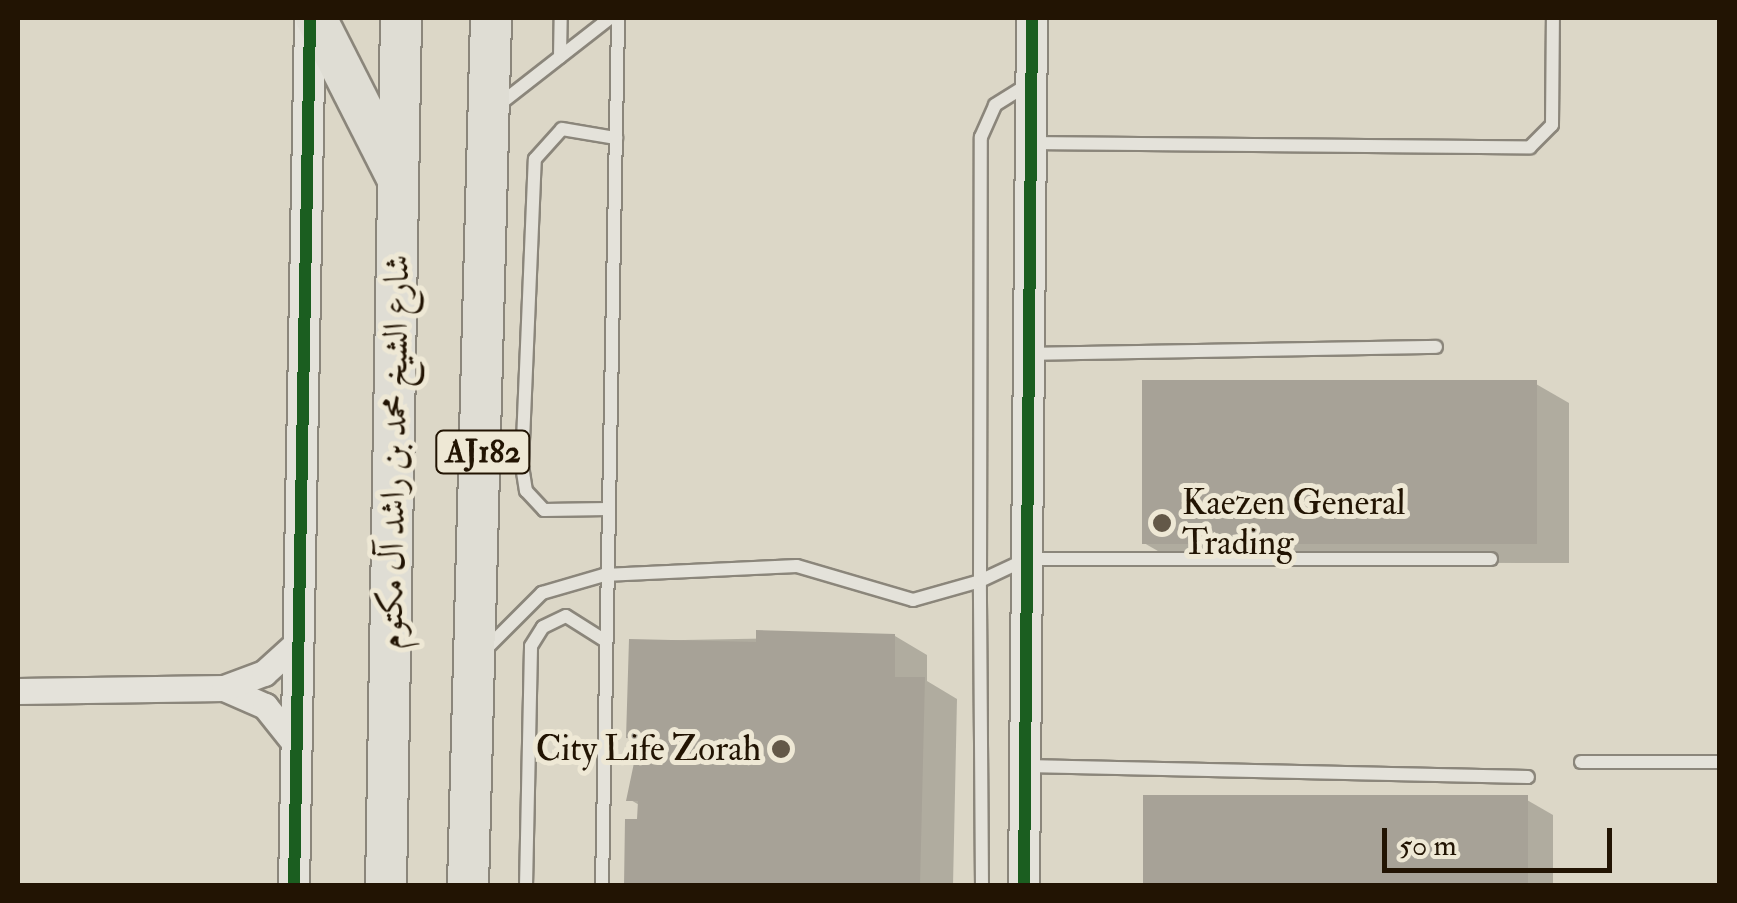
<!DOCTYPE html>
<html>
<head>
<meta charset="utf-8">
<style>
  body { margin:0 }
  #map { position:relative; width:1737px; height:903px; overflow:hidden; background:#dcd7c7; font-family:"IM FELL Double Pica",Amiri,serif }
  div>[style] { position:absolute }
  .shadow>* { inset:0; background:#0003 }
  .building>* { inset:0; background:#a7a297; transform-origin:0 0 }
  .roads { filter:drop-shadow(2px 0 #8b867b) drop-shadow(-2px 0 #8b867b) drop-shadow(0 2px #8b867b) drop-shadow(0 -2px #8b867b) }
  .service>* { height:12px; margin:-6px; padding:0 6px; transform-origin:6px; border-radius:6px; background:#e4e2da }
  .minor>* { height:25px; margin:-12.5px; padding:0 12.5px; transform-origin:12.5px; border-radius:12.5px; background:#e4e2da }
  .tertiary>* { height:30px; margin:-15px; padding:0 15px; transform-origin:15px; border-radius:15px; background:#e4e2da }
  .trunk>* { height:40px; margin:-20px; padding:0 20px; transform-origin:20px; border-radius:20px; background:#dfddd4 }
  .cycleway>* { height:12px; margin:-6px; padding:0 6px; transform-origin:6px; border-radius:6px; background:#1b5e20 }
  .dots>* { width:28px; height:28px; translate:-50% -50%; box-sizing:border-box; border:5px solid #eee8d5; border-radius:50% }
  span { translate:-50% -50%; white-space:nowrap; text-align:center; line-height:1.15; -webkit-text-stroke:10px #eee8d5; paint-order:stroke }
  .shield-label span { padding:2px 8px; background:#eee8d5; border:2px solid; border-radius:8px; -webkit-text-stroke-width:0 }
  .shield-label { font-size:32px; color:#221403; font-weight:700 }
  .street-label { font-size:35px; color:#221403 }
  .poi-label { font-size:35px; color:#221403 }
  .left { translate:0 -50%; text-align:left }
  .right { translate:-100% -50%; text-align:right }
  .frame { position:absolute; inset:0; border:20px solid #221403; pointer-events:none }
  .scale { position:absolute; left:1382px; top:828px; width:230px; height:45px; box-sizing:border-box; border:5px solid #221403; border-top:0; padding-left:12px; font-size:30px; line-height:35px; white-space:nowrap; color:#221403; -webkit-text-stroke:8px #eee8d5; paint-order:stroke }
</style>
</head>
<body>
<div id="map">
  <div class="shadow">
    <i style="clip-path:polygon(1536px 384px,1569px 403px,1569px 563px,1177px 562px,1144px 543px)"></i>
    <i style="clip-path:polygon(895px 636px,927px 655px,927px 681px,957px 699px,953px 886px,627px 886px,641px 806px,629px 799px,641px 744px,629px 737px,631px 641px)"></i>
    <i style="clip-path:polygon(1527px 800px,1553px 815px,1553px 886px,1145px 886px)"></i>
  </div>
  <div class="building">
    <i style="left:1142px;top:380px;width:395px;height:164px"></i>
    <i style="clip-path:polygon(756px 630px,895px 634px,895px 677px,925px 677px,920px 886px,624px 886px,625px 819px,637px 819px,638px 801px,626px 801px,639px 739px,626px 738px,629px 639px,756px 642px)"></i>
    <i style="left:1143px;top:795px;width:385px;height:91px"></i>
  </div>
  <div class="roads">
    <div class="service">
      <i style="left:560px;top:57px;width:39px;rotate:-89deg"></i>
      <i style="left:496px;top:107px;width:145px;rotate:-38deg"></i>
      <i style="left:1033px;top:143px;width:497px;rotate:0.5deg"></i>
      <i style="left:1530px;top:147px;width:31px;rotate:-45deg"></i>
      <i style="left:1552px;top:125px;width:107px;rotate:-89.5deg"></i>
      <i style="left:1029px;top:354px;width:407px;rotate:-1deg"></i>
      <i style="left:608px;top:509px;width:64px;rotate:179.1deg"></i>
      <i style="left:544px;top:510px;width:26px;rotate:-133deg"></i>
      <i style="left:526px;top:491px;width:26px;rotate:-99deg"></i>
      <i style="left:522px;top:465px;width:306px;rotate:-87.6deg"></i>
      <i style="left:535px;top:159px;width:40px;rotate:-48deg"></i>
      <i style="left:562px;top:129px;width:55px;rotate:9.5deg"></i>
      <i style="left:485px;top:650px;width:81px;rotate:-45deg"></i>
      <i style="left:542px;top:593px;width:65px;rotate:-16.2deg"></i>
      <i style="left:604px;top:575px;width:193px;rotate:-2.7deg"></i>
      <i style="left:797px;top:566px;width:121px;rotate:16.3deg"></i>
      <i style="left:913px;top:600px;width:70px;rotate:-15.8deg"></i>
      <i style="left:980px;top:581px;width:444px;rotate:-89.9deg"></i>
      <i style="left:981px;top:137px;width:35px;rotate:-66deg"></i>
      <i style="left:995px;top:105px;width:39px;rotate:-32deg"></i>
      <i style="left:1581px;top:762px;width:139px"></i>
      <i style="left:1026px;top:766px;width:502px;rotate:1.26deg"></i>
      <i style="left:526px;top:886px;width:240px;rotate:-88.8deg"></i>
      <i style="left:531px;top:646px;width:22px;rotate:-58deg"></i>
      <i style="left:543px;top:627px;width:25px;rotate:-26deg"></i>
      <i style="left:566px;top:616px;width:45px;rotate:32.3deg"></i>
      <i style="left:602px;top:886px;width:868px;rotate:-88.94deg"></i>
      <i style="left:982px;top:886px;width:305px;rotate:-90.4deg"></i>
      <i style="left:980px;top:581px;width:52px;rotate:-25.1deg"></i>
      <i style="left:1027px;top:559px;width:464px"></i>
    </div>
    <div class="minor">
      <i style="left:224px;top:688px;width:45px;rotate:23.7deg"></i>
      <i style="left:265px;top:706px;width:45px;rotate:51.3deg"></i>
      <i style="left:18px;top:691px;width:206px;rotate:-0.8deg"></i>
      <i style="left:224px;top:688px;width:43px;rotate:-20.6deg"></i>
      <i style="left:264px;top:673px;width:42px;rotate:-42.1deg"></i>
    </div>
    <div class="tertiary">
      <i style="left:294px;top:886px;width:868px;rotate:-88.94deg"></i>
      <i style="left:1024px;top:886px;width:868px;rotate:-89.47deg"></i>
    </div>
    <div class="trunk">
      <i style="left:316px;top:18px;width:175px;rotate:63.1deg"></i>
      <i style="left:386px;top:886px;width:868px;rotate:-89.01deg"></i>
      <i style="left:468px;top:886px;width:868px;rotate:-88.48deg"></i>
    </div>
  </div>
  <div class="cycleway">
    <i style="left:294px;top:886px;width:868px;rotate:-88.94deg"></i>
    <i style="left:1024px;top:886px;width:868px;rotate:-89.47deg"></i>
  </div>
  <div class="dots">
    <i style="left:1162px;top:523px;background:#635848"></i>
    <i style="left:781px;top:749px;background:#635848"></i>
  </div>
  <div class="shield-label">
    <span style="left:483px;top:452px">AJ182</span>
  </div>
  <div class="street-label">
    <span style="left:394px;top:452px;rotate:-89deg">شارع الشيخ محمد بن راشد آل مكتوم</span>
  </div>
  <div class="poi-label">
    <span class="left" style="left:1182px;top:523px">Kaezen General<br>Trading</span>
    <span class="right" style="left:761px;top:749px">City Life Zorah</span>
  </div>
  <div class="frame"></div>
  <div class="scale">50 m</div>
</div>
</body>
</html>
